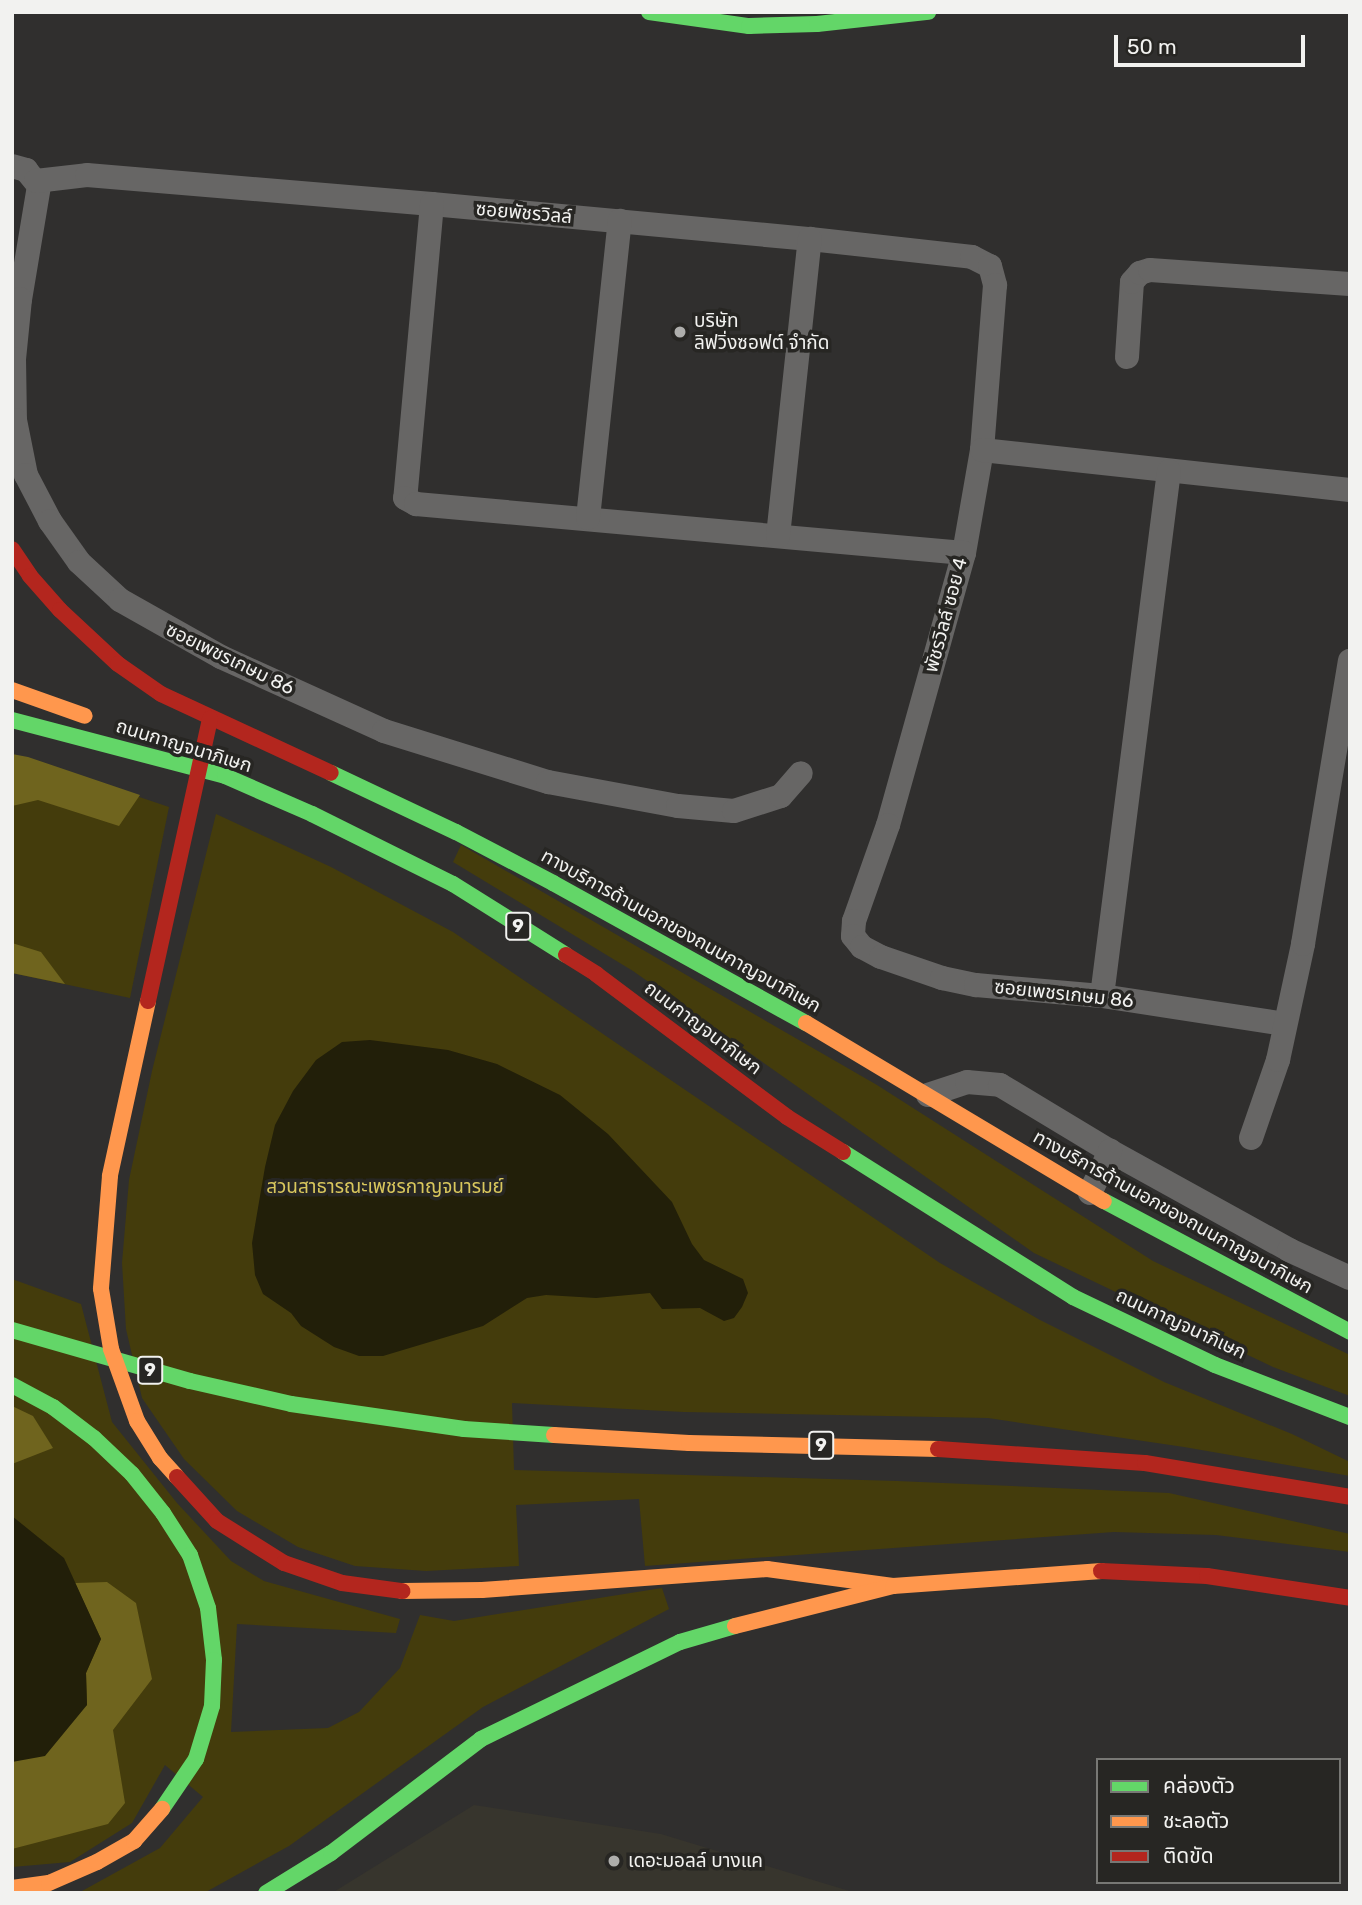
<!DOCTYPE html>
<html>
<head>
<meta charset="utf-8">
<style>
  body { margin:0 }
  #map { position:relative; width:1362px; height:1905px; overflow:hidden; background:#302f2e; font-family:Rubik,"Noto Sans Thai",sans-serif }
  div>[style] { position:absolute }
  .built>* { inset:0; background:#37352d }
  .green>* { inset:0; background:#443c0c }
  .forest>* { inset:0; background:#6f641e }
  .water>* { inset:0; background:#221f09 }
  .street>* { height:24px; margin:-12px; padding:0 12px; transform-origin:12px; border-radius:12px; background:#676665 }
  .fast>* { height:16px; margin:-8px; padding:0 8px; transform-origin:8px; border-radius:8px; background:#63d668 }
  .slow>* { height:16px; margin:-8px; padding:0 8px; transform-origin:8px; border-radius:8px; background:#ff974d }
  .jam>* { height:16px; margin:-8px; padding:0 8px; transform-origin:8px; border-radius:8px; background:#b3261e }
  .dots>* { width:19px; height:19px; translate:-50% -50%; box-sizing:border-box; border:4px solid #272623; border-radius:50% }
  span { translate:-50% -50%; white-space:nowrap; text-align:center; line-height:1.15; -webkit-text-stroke:7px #272623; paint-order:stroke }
  .shield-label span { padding:2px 5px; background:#272623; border:2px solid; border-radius:5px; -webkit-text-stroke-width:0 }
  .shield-label { font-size:18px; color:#f2f2f0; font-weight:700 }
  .street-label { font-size:19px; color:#f2f2f0 }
  .poi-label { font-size:19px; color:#f2f2f0 }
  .left { translate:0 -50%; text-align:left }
  .park-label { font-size:19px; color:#d9c75d }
  .frame { position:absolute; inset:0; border:14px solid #f2f2f0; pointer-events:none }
  .legend { position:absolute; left:1096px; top:1758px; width:245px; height:126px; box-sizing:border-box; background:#272623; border:2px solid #787875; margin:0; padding:9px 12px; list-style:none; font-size:21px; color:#f2f2f0 }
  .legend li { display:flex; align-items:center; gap:14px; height:35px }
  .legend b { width:35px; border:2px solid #787875 }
  .scale { position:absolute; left:1114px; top:35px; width:191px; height:32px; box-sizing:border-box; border:4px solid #f2f2f0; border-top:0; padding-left:9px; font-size:21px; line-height:24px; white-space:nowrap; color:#f2f2f0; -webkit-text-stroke:5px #272623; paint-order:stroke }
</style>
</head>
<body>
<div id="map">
  <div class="built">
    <i style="clip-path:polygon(474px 1805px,661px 1834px,856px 1893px,332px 1893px)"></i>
  </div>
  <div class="green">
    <i style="clip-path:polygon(12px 754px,169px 807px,130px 998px,12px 973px)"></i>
    <i style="clip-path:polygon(216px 814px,331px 867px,453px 932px,940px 1263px,1040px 1320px,1164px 1382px,1292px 1434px,1350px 1462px,1350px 1476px,1184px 1447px,988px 1418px,684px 1412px,512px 1403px,514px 1470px,897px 1481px,1169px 1493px,1350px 1534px,1350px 1552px,1216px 1535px,1114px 1532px,645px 1566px,639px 1499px,516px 1505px,519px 1566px,426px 1571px,355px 1566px,298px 1547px,237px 1511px,184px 1459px,142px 1398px,126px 1329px,122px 1263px,129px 1180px,152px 1071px)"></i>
    <i style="clip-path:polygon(461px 845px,877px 1085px,1153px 1261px,1350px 1355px,1350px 1396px,1273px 1367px,1034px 1253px,633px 971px,453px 862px)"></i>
    <i style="clip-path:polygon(12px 1279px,81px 1304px,112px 1422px,177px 1503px,231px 1561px,264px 1581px,400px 1619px,396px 1633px,237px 1624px,231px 1732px,328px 1728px,359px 1712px,400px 1668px,420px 1615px,454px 1621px,662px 1588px,669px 1609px,483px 1707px,289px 1846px,204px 1893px,71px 1893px,82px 1891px,160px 1848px,203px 1797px,165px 1765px,132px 1823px,70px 1862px,12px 1867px)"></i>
  </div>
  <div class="forest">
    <i style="clip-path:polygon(12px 754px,28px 757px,140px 795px,119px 826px,38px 800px,12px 806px)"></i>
    <i style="clip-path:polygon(12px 943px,41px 952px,65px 984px,12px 973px)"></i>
    <i style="clip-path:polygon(12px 1406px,33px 1416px,53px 1448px,12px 1464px)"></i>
    <i style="clip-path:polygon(107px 1582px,136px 1603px,152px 1679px,113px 1730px,125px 1803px,108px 1824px,12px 1849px,12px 1761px,87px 1705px,86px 1673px,101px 1639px,75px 1583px)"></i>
  </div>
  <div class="water">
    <i style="clip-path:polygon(370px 1040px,448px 1050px,497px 1064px,560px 1095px,608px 1134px,672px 1202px,692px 1244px,704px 1260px,743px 1279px,748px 1293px,742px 1307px,734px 1318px,724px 1321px,700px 1308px,662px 1309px,650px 1293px,596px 1298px,546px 1295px,527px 1298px,483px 1326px,383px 1356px,359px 1356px,334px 1347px,301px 1326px,291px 1313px,263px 1294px,255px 1275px,252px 1243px,265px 1167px,275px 1125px,293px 1091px,316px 1060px,342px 1042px)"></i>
    <i style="clip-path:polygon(12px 1516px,64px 1558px,101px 1639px,86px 1673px,87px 1705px,45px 1756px,12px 1762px)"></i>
  </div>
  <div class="street">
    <i style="left:12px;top:166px;width:15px;rotate:16deg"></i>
    <i style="left:26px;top:170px;width:21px;rotate:51deg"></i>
    <i style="left:39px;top:186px;width:115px;rotate:99.5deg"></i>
    <i style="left:20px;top:299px;width:60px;rotate:95.7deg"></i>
    <i style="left:14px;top:359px;width:61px;rotate:89.1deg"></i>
    <i style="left:15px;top:420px;width:56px;rotate:78.7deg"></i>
    <i style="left:26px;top:475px;width:52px;rotate:62.4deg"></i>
    <i style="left:50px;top:521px;width:50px;rotate:54.7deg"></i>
    <i style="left:79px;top:562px;width:56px;rotate:42.8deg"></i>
    <i style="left:120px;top:600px;width:116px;rotate:29.4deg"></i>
    <i style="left:221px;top:657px;width:179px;rotate:24.4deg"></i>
    <i style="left:384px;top:731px;width:172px;rotate:17.3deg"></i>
    <i style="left:548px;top:782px;width:132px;rotate:10.5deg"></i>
    <i style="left:678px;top:806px;width:56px;rotate:5.1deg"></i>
    <i style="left:734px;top:811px;width:49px;rotate:-17.7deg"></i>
    <i style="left:781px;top:796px;width:30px;rotate:-49deg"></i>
    <i style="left:36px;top:181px;width:51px;rotate:-6.7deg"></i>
    <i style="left:87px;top:175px;width:346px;rotate:4.8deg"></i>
    <i style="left:432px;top:204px;width:380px;rotate:5.3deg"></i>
    <i style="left:810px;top:239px;width:163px;rotate:6.3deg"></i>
    <i style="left:972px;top:257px;width:20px;rotate:27deg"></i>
    <i style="left:990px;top:266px;width:20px;rotate:75deg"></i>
    <i style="left:995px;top:285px;width:166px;rotate:94.5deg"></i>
    <i style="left:982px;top:450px;width:105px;rotate:99.9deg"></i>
    <i style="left:964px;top:553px;width:282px;rotate:105.6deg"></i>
    <i style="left:888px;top:825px;width:102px;rotate:109.5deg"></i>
    <i style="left:854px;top:921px;width:15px;rotate:94deg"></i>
    <i style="left:853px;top:936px;width:14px;rotate:51deg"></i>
    <i style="left:862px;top:947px;width:21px;rotate:28deg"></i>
    <i style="left:881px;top:957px;width:65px;rotate:19deg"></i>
    <i style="left:942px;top:978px;width:35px;rotate:12deg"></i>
    <i style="left:976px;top:985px;width:126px;rotate:5deg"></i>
    <i style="left:1102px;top:996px;width:185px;rotate:8.7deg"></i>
    <i style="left:432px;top:204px;width:295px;rotate:95.2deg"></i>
    <i style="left:405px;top:498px;width:13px;rotate:29deg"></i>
    <i style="left:416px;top:504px;width:550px;rotate:5.11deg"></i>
    <i style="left:1127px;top:357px;width:75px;rotate:-86.2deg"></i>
    <i style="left:1132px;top:282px;width:12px;rotate:-48deg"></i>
    <i style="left:1140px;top:273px;width:10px;rotate:-17deg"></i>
    <i style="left:1150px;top:270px;width:200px;rotate:4deg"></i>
    <i style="left:982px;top:450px;width:370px;rotate:6.2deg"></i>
    <i style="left:588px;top:518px;width:299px;rotate:-83.9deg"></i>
    <i style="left:778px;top:536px;width:299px;rotate:-83.9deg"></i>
    <i style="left:1102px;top:996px;width:529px;rotate:-82.73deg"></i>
    <i style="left:928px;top:1095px;width:41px;rotate:-18.4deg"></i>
    <i style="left:967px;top:1082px;width:33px;rotate:5deg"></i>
    <i style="left:1000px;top:1085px;width:128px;rotate:31deg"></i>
    <i style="left:1110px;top:1151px;width:205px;rotate:28.9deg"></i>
    <i style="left:1289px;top:1250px;width:67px;rotate:24.7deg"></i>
    <i style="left:1251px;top:1138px;width:83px;rotate:-70.9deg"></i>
    <i style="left:1278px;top:1060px;width:119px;rotate:-77.8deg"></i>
    <i style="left:1303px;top:944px;width:287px;rotate:-80.6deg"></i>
    <i style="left:1090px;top:1193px;width:47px;rotate:-64.5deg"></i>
  </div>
  <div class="fast">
    <i style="left:649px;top:12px;width:101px;rotate:8deg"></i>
    <i style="left:749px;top:26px;width:68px;rotate:-1.7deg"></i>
    <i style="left:817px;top:24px;width:112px;rotate:-6.2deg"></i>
    <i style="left:12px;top:720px;width:220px;rotate:14.7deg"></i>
    <i style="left:225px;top:776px;width:95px;rotate:23.6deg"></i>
    <i style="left:312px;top:814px;width:157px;rotate:26.4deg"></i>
    <i style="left:453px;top:884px;width:133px;rotate:32.1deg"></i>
    <i style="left:331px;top:773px;width:138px;rotate:25.3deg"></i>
    <i style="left:456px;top:832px;width:110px;rotate:27.7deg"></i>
    <i style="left:553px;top:883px;width:289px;rotate:29deg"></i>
    <i style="left:843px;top:1152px;width:272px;rotate:32.2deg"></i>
    <i style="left:1073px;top:1297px;width:157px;rotate:25.6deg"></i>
    <i style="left:1215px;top:1365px;width:145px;rotate:21.1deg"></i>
    <i style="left:1104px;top:1201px;width:279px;rotate:28deg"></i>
    <i style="left:12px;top:1330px;width:185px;rotate:16deg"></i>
    <i style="left:190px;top:1381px;width:104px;rotate:12.8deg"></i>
    <i style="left:291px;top:1404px;width:175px;rotate:8.2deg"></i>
    <i style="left:464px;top:1429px;width:90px;rotate:3.8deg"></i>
    <i style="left:12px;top:1385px;width:47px;rotate:28.2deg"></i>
    <i style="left:53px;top:1407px;width:51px;rotate:37.1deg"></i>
    <i style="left:94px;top:1438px;width:52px;rotate:43.5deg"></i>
    <i style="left:132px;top:1474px;width:50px;rotate:51.5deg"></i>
    <i style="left:163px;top:1513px;width:50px;rotate:57.3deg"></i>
    <i style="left:190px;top:1555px;width:56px;rotate:71.2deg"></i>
    <i style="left:208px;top:1608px;width:52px;rotate:83.4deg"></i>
    <i style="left:214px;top:1660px;width:46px;rotate:92.5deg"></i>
    <i style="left:212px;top:1706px;width:55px;rotate:106.8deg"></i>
    <i style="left:196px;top:1759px;width:60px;rotate:124.2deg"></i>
    <i style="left:266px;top:1893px;width:76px;rotate:-31.6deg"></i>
    <i style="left:331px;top:1853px;width:188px;rotate:-37.2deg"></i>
    <i style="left:481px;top:1739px;width:221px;rotate:-26deg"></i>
    <i style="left:680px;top:1642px;width:57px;rotate:-16.2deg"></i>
  </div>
  <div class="slow">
    <i style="left:12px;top:690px;width:77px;rotate:19.6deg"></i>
    <i style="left:148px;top:1001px;width:179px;rotate:102.3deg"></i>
    <i style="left:110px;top:1176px;width:113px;rotate:94.6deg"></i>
    <i style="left:101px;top:1289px;width:61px;rotate:80.5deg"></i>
    <i style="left:111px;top:1349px;width:77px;rotate:70.1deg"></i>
    <i style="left:137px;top:1421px;width:44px;rotate:58.1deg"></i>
    <i style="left:160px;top:1458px;width:25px;rotate:48deg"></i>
    <i style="left:806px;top:1023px;width:347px;rotate:30.9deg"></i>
    <i style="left:554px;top:1435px;width:135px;rotate:3.4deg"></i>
    <i style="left:689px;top:1443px;width:249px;rotate:1.4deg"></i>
    <i style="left:402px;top:1591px;width:80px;rotate:-0.7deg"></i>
    <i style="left:482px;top:1590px;width:286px;rotate:-4.2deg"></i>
    <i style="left:767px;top:1569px;width:127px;rotate:7.7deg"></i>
    <i style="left:735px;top:1626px;width:163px;rotate:-14.2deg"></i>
    <i style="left:893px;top:1586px;width:209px;rotate:-4.1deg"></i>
    <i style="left:12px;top:1888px;width:37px;rotate:-8deg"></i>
    <i style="left:49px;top:1883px;width:52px;rotate:-23.6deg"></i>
    <i style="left:97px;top:1862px;width:43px;rotate:-29.6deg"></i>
    <i style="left:134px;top:1841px;width:43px;rotate:-48.8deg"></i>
  </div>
  <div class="jam">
    <i style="left:12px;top:549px;width:32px;rotate:56deg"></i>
    <i style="left:30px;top:576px;width:45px;rotate:48.6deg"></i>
    <i style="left:60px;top:610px;width:79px;rotate:43deg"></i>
    <i style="left:118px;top:664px;width:52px;rotate:34.9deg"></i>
    <i style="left:161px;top:694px;width:187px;rotate:24.9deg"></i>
    <i style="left:566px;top:955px;width:36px;rotate:32deg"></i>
    <i style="left:596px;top:974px;width:239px;rotate:36.8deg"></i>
    <i style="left:787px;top:1117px;width:66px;rotate:32deg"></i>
    <i style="left:148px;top:1001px;width:289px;rotate:-77.6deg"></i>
    <i style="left:938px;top:1449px;width:207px;rotate:3.9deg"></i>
    <i style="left:1145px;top:1463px;width:208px;rotate:9.4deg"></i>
    <i style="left:177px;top:1477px;width:59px;rotate:47.7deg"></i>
    <i style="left:217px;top:1521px;width:79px;rotate:32.1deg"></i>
    <i style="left:284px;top:1563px;width:61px;rotate:19deg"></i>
    <i style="left:342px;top:1583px;width:61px;rotate:7.6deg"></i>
    <i style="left:1101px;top:1571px;width:106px;rotate:2.7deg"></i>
    <i style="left:1207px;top:1576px;width:145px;rotate:8.7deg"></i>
  </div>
  <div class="dots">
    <i style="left:680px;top:332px;background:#aeaeac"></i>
    <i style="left:614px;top:1861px;background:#aeaeac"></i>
  </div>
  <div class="shield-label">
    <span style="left:518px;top:926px">9</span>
    <span style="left:150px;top:1370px">9</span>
    <span style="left:821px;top:1445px">9</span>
  </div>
  <div class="street-label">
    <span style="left:524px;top:213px;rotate:5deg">ซอยพัชรวิลล์</span>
    <span style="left:946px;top:615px;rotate:-75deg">พัชรวิลล์ ซอย 4</span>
    <span style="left:230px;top:659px;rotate:26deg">ซอยเพชรเกษม 86</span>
    <span style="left:184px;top:746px;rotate:17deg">ถนนกาญจนาภิเษก</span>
    <span style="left:681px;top:931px;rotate:29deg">ทางบริการด้านนอกของถนนกาญจนาภิเษก</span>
    <span style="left:1064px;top:994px;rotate:6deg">ซอยเพชรเกษม 86</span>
    <span style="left:703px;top:1028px;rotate:37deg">ถนนกาญจนาภิเษก</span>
    <span style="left:1173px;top:1212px;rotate:29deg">ทางบริการด้านนอกของถนนกาญจนาภิเษก</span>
    <span style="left:1181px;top:1324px;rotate:25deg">ถนนกาญจนาภิเษก</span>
  </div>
  <div class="poi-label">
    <span class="left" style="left:694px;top:332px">บริษัท<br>ลิฟวิ่งซอฟต์ จำกัด</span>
    <span class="left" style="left:628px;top:1861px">เดอะมอลล์ บางแค</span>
  </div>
  <div class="park-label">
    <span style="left:385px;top:1187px">สวนสาธารณะเพชรกาญจนารมย์</span>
  </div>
  <div class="frame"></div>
  <ul class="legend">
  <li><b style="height:9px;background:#63d668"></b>คล่องตัว</li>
  <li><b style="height:9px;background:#ff974d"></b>ชะลอตัว</li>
  <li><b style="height:9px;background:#b3261e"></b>ติดขัด</li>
  </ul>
  <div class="scale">50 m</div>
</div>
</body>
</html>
